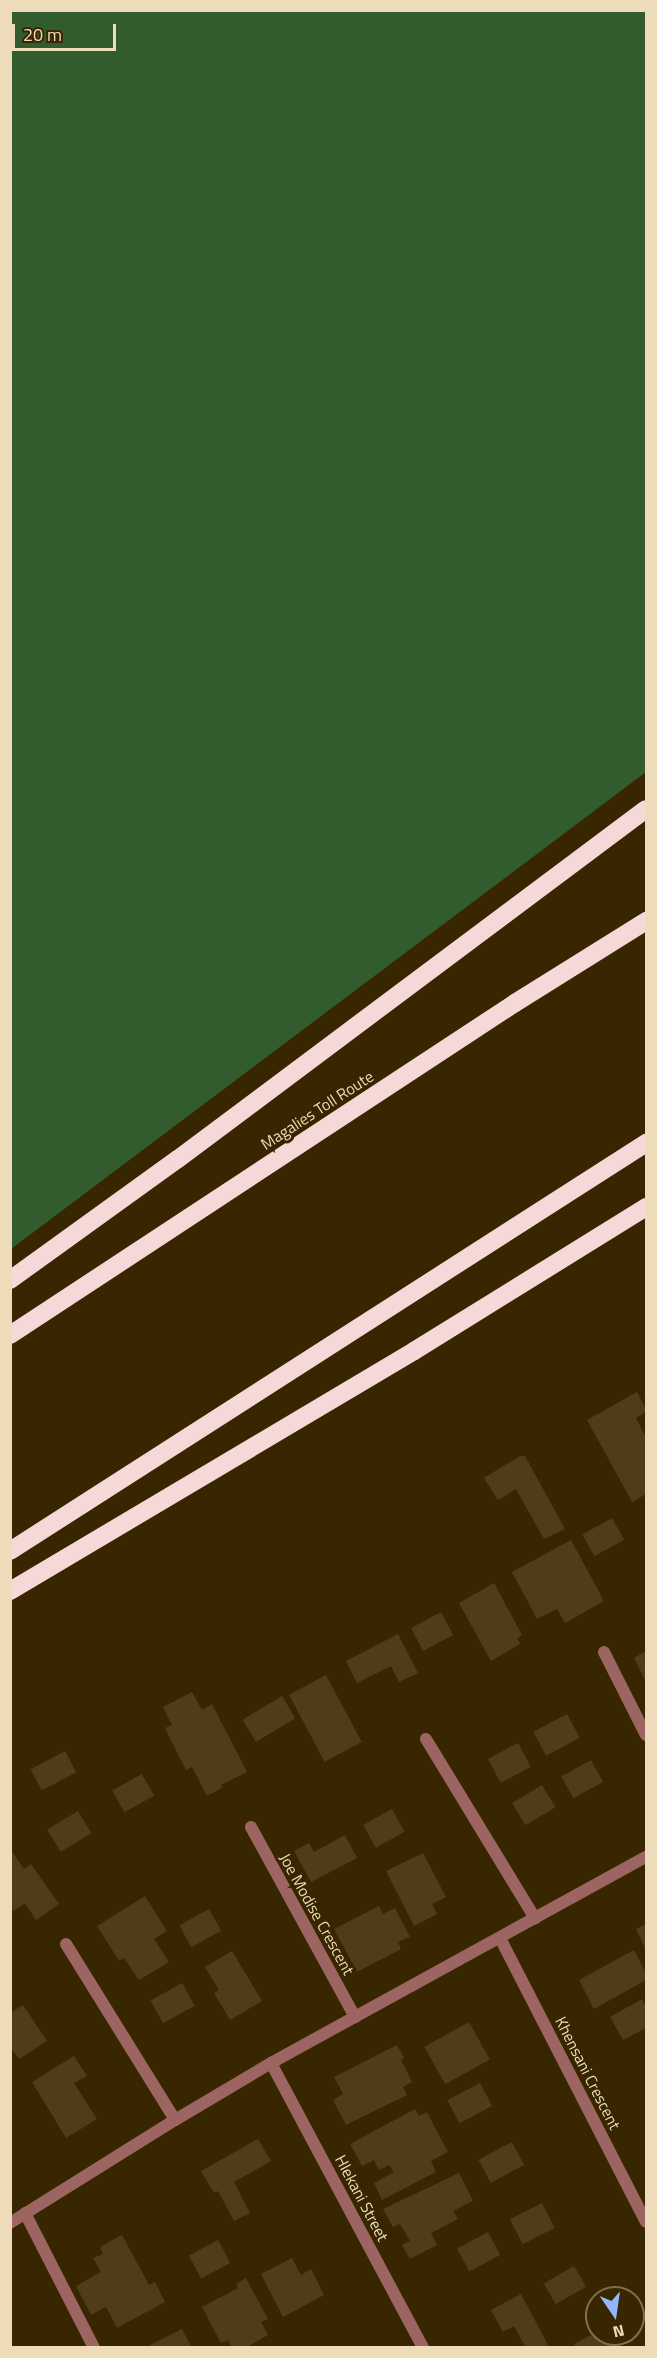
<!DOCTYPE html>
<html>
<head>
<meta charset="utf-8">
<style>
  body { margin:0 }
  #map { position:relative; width:657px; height:2358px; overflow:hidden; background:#382600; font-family:"Titillium Web",sans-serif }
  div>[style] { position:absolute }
  .green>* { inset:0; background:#325c2e }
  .building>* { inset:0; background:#503d18; transform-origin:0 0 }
  .street>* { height:12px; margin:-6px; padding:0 6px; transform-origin:6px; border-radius:6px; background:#9c6562 }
  .highway>* { height:18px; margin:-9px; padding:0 9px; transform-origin:9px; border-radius:9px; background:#f5d8d7 }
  span { translate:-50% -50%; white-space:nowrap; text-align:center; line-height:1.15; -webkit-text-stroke:6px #382600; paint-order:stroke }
  .street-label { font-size:16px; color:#eedbb9 }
  .frame { position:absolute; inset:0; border:12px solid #eedbb9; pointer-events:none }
  .north { position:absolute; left:585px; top:2286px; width:60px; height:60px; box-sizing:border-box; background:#382600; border:2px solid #816e4a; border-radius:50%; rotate:167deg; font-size:16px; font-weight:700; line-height:24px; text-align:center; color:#eedbb9 }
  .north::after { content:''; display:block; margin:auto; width:21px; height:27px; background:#92b7fd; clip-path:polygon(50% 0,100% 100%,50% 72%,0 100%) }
  .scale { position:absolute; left:12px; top:24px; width:104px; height:27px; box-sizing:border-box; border:3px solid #eedbb9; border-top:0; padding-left:8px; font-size:18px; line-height:21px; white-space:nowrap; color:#eedbb9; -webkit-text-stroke:4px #382600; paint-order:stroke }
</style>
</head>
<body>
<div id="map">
  <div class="green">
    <i style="clip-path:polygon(11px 10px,646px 11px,646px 772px,11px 1249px)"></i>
  </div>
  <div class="building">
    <i style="clip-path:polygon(637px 1392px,646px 1409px,646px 1412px,636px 1418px,646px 1438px,646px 1494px,632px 1502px,587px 1420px)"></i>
    <i style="clip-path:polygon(520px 1456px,525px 1456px,565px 1529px,544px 1539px,516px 1489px,498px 1500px,484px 1478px)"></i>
    <i style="left:612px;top:1518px;width:25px;height:34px;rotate:61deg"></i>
    <i style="clip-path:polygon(571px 1540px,604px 1601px,565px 1623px,557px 1609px,537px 1619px,512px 1572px)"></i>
    <i style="clip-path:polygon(494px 1583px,522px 1635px,517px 1638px,520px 1644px,491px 1661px,459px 1603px)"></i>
    <i style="left:441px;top:1612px;width:26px;height:34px;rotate:62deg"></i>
    <i style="clip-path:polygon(398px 1634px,418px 1673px,399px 1682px,391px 1666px,357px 1683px,346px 1661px)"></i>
    <i style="clip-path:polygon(646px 1651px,646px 1682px,634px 1658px)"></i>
    <i style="left:326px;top:1675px;width:76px;height:42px;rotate:62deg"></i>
    <i style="clip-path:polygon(192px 1692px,202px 1710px,212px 1704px,247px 1772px,221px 1785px,222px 1788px,207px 1796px,192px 1767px,186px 1770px,165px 1728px,172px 1725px,163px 1707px)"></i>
    <i style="left:282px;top:1696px;width:26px;height:46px;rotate:59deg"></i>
    <i style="left:567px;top:1714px;width:27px;height:38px;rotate:62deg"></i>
    <i style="left:518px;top:1743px;width:27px;height:34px;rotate:62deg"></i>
    <i style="left:65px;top:1751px;width:24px;height:39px;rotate:62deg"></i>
    <i style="left:591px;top:1760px;width:25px;height:34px;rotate:61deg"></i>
    <i style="left:142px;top:1774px;width:25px;height:34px;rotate:61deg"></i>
    <i style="left:542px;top:1785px;width:26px;height:35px;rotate:59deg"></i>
    <i style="left:392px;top:1809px;width:26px;height:33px;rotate:61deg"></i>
    <i style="left:78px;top:1811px;width:26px;height:36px;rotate:59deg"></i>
    <i style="clip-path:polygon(345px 1835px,357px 1858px,311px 1882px,294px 1851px,309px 1843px,314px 1852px)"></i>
    <i style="clip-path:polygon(10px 1849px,24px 1869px,31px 1864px,59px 1904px,36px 1920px,25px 1903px,14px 1911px,10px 1906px)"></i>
    <i style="clip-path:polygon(423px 1853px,446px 1897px,432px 1904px,437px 1914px,414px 1926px,386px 1871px)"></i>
    <i style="clip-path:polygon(145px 1896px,167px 1931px,154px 1939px,169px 1962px,139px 1980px,124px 1958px,119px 1961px,97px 1926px)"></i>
    <i style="clip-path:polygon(379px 1906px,383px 1914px,395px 1908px,410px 1937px,398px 1942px,401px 1949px,357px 1972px,334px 1929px)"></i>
    <i style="left:209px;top:1909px;width:25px;height:34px;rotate:61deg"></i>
    <i style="clip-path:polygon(646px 1924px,646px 1950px,636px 1929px)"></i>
    <i style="clip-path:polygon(634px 1950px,646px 1973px,646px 1980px,594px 2009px,579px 1980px)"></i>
    <i style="clip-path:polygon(232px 1951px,262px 2001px,230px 2020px,214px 1993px,219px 1990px,205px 1967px)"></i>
    <i style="left:182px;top:1983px;width:26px;height:36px;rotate:61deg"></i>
    <i style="clip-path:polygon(642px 1999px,646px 2007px,646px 2028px,623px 2040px,610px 2017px)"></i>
    <i style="clip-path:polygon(23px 2005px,47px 2041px,19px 2059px,10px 2047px,10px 2013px)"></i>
    <i style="left:469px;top:2022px;width:43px;height:51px;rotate:61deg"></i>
    <i style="clip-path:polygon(397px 2045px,404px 2058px,401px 2060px,412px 2082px,403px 2087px,407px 2095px,346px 2125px,333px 2100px,343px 2094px,334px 2077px)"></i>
    <i style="clip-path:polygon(74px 2056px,87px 2076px,74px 2083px,97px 2119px,66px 2138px,32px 2082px)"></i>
    <i style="left:480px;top:2083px;width:26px;height:37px;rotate:62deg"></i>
    <i style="clip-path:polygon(415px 2109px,419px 2116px,427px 2112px,448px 2152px,431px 2161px,436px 2172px,382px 2200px,374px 2183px,394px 2172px,389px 2165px,379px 2170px,374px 2160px,362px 2166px,350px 2144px)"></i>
    <i style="clip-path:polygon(258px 2139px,271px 2161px,234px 2182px,250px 2213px,234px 2221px,218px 2191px,214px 2193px,201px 2171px)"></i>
    <i style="left:512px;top:2142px;width:26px;height:38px;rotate:62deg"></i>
    <i style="clip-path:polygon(459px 2173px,473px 2201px,453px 2211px,458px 2219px,431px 2233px,437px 2245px,410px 2259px,402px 2245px,410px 2241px,400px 2224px,393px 2227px,383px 2209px)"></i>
    <i style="left:542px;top:2203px;width:28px;height:36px;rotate:63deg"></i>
    <i style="left:488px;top:2232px;width:26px;height:35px;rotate:62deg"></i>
    <i style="clip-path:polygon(122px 2235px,149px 2285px,155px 2282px,165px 2302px,117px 2328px,106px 2307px,91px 2315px,76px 2286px,101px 2272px,93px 2258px,103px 2254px,100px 2247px)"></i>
    <i style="left:218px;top:2240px;width:26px;height:33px;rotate:62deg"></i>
    <i style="clip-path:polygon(292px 2258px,301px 2275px,311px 2269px,324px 2295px,283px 2317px,261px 2274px)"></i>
    <i style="left:574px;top:2266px;width:24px;height:35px;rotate:60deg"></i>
    <i style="clip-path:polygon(246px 2278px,268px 2319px,261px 2322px,268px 2335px,245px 2348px,232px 2348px,228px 2340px,221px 2343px,202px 2307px,238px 2288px,236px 2284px)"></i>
    <i style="clip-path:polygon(521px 2294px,548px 2345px,542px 2348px,526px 2348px,514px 2326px,503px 2332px,491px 2310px)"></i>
    <i style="clip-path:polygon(182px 2329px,192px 2348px,144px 2348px)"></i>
    <i style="clip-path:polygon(597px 2332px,608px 2334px,615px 2348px,576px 2348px,574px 2344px)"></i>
  </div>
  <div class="street">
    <i style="left:604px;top:1652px;width:93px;rotate:63.2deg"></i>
    <i style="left:426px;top:1739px;width:210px;rotate:58.7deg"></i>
    <i style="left:251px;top:1827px;width:217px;rotate:61.3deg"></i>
    <i style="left:500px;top:1938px;width:319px;rotate:62.8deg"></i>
    <i style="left:66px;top:1944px;width:207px;rotate:58.2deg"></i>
    <i style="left:271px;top:2063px;width:323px;rotate:61.9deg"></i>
    <i style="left:25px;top:2213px;width:152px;rotate:62.9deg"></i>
    <i style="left:10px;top:2223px;width:195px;rotate:-32deg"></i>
    <i style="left:175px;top:2120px;width:112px;rotate:-30.7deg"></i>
    <i style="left:271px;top:2063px;width:428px;rotate:-28.8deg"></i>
  </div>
  <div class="highway">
    <i style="left:10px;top:1280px;width:207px;rotate:-35.8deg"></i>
    <i style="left:178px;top:1159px;width:584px;rotate:-36.79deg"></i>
    <i style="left:10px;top:1335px;width:604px;rotate:-33.32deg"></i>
    <i style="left:515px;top:1003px;width:155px;rotate:-32deg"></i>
    <i style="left:10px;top:1551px;width:756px;rotate:-32.68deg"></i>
    <i style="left:10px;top:1591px;width:470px;rotate:-30.7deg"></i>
    <i style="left:414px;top:1351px;width:273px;rotate:-31.8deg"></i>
  </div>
  <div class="street-label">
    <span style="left:317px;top:1110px;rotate:-33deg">Magalies Toll Route</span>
    <span style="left:317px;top:1914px;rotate:61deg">Joe Modise Crescent</span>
    <span style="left:588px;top:2073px;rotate:63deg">Khensani Crescent</span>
    <span style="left:362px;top:2198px;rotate:62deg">Hlekani Street</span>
  </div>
  <div class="frame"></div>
  <div class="north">N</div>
  <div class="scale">20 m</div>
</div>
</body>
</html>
